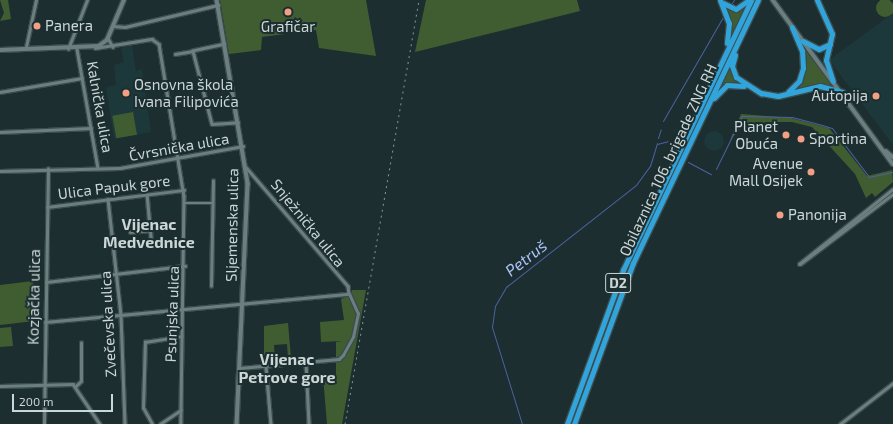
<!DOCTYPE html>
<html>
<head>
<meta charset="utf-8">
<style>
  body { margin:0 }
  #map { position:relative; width:893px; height:424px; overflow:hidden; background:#1c2e2f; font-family:"Exo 2",sans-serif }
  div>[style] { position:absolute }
  .built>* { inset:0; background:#1d383a }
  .round { border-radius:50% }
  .green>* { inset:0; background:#405d31; transform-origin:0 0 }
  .stream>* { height:1px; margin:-0.5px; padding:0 0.5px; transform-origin:0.5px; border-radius:0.5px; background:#4a63a3 }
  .roads { filter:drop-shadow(1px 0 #3c4c4d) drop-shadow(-1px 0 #3c4c4d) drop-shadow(0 1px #3c4c4d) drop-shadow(0 -1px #3c4c4d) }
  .street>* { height:2.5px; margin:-1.25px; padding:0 1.25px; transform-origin:1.25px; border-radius:1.25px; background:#6b7f80 }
  .secondary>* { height:3.5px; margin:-1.75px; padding:0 1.75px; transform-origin:1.75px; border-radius:1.75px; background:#6b7f80 }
  .highway>* { height:5px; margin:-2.5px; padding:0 2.5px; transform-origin:2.5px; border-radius:2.5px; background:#30a4db }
  .rail>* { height:1px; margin-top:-0.5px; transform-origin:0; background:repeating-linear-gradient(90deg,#859394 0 2px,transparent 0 6px) }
  .dots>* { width:11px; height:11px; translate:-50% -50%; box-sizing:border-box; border:2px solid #1c2e2f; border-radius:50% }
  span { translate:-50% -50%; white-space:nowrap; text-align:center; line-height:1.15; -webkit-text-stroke:4px #1c2e2f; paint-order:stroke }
  .shield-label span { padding:1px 3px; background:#1c2e2f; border:1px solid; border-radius:3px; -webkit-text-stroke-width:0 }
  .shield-label { font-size:14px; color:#cbd6d7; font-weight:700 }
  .poi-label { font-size:15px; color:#cbd6d7 }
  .left { translate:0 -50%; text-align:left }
  .right { translate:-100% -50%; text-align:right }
  .street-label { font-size:15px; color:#cbd6d7 }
  .neighbourhood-label { font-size:16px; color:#cbd6d7; font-weight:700 }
  .water-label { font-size:16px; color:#acc3fa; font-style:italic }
  .scale { position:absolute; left:12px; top:394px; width:101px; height:18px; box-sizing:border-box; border:2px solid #cbd6d7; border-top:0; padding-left:5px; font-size:12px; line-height:14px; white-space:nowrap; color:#cbd6d7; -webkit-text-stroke:3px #1c2e2f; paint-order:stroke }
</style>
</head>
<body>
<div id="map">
  <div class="built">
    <i style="clip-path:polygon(893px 13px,893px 145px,829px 60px)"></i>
    <i style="clip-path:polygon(132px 45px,136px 71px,142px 69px,151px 132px,114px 139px,106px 87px,116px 85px,114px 65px,124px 62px,121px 48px)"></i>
    <i class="round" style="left:704px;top:131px;width:20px;height:20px"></i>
  </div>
  <div class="green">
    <i class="round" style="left:876px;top:-1px;width:18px;height:18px"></i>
    <i style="clip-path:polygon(0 0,8px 0,11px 19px,0 21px,4px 13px)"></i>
    <i style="clip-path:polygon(220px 0,366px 0,376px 56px,319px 48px,316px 30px,262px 37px,261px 50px,229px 54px)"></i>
    <i style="clip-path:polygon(426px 0,577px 0,580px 11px,415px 52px)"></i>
    <i style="clip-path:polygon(745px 7px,731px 38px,726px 10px)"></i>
    <i style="clip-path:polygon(804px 44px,834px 86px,814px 85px,793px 91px,805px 69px)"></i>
    <i style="clip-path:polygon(730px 62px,733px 77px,739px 84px,723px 86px,717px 91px)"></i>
    <i style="left:133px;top:112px;width:23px;height:21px;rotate:80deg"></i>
    <i style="clip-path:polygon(741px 114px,791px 118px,829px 128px,867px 176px,892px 170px,893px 182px,875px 197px,872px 193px,866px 198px,855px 174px,812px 127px,792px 122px,767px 122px,741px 128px,730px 140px)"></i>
    <i style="clip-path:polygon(33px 281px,35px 321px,0 325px,0 285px)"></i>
    <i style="clip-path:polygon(352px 290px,366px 290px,342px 424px,327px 424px,323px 377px,336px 375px,336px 342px,342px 341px,321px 342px,320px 322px,344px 320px,341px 299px,351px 295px)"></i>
    <i style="clip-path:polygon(288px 323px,291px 358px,288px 358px,287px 344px,274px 345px,275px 358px,264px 356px,264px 326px)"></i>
    <i style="clip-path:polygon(11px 327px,13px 346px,0 347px,0 328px)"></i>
  </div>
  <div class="stream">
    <i style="left:731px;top:4px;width:5px;rotate:-53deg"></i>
    <i style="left:663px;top:121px;width:120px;rotate:-60deg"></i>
    <i style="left:658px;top:138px;width:9px;rotate:-72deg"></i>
    <i style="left:657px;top:144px;width:11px;rotate:-15deg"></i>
    <i style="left:673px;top:144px;width:9px;rotate:77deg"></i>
    <i style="left:688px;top:162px;width:26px;rotate:28deg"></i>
    <i style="left:716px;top:169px;width:59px;rotate:-63.9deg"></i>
    <i style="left:742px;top:116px;width:50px;rotate:1.1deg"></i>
    <i style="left:792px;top:117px;width:34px;rotate:15deg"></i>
    <i style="left:825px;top:126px;width:7px;rotate:16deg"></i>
    <i style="left:832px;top:128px;width:61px;rotate:52.9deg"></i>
    <i style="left:869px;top:177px;width:24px;rotate:-12deg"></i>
    <i style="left:522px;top:424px;width:102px;rotate:-107.2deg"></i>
    <i style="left:492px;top:327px;width:21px;rotate:-82deg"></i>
    <i style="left:495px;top:306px;width:22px;rotate:-60deg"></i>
    <i style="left:506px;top:287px;width:165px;rotate:-38.1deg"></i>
    <i style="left:636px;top:185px;width:24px;rotate:-54deg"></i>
    <i style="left:650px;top:166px;width:24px;rotate:-73deg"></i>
  </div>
  <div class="roads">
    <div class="street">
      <i style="left:113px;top:26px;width:12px;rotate:5deg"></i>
      <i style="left:125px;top:27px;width:96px;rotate:-13.3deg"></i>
      <i style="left:108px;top:38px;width:10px;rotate:61deg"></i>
      <i style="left:225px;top:44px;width:33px;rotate:168deg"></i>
      <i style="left:193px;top:51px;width:75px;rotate:75.4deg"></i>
      <i style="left:212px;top:124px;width:26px;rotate:-4deg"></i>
      <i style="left:26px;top:47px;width:48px;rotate:-78deg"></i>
      <i style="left:95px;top:48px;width:58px;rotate:-9deg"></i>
      <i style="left:152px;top:39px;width:9px;rotate:36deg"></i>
      <i style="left:159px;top:44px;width:154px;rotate:80.7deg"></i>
      <i style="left:184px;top:196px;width:228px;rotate:90.8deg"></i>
      <i style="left:68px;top:49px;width:53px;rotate:-68.8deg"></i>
      <i style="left:77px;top:49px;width:121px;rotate:80deg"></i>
      <i style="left:175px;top:54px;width:18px;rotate:-9deg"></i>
      <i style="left:0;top:92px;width:83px;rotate:-9.7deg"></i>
      <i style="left:0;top:132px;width:91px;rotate:-2.5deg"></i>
      <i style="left:246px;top:167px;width:157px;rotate:49.4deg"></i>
      <i style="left:348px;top:286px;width:8px;rotate:83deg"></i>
      <i style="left:0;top:171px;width:120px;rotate:-1.4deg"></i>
      <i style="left:120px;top:168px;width:125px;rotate:-10.1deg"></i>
      <i style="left:147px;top:194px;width:53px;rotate:84.6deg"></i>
      <i style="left:108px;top:199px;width:117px;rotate:83.6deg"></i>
      <i style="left:121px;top:315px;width:109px;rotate:87.9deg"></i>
      <i style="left:185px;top:203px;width:28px"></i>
      <i style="left:47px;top:207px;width:138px;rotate:-7.1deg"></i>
      <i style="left:130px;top:232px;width:21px;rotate:-5deg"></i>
      <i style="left:799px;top:264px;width:120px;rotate:-38.6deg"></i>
      <i style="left:800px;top:264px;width:116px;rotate:-37deg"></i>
      <i style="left:46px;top:282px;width:140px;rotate:-6.6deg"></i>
      <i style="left:211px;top:286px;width:105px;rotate:-88.9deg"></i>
      <i style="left:45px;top:322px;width:305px;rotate:-5.3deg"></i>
      <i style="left:306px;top:362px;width:33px;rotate:-5deg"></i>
      <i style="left:339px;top:359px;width:6px;rotate:-45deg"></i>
      <i style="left:343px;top:355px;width:21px;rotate:-61deg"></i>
      <i style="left:353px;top:337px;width:24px;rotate:-78deg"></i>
      <i style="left:358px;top:314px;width:22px;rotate:-114deg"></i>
      <i style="left:266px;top:366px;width:58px;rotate:85.1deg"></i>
      <i style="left:240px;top:368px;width:66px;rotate:-5.2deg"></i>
      <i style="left:306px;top:362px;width:62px;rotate:87.2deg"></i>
      <i style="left:0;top:386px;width:73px;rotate:-1.6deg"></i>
      <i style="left:73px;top:384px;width:48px;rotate:56deg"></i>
      <i style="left:76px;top:386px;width:7px;rotate:-45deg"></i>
      <i style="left:81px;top:381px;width:38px;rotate:-90deg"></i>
      <i style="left:44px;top:424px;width:255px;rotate:-89.1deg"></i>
      <i style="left:152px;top:424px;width:18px;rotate:-119deg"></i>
      <i style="left:143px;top:408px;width:66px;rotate:-88.3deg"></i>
      <i style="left:145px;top:342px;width:37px;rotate:-9deg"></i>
      <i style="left:160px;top:424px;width:25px;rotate:-34deg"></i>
      <i style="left:840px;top:424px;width:67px;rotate:-37.7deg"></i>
    </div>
    <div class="secondary">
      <i style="left:217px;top:0;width:187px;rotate:80.4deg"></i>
      <i style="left:248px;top:184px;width:240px;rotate:92.6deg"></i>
      <i style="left:773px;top:0;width:203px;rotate:53.8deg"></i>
      <i style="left:0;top:50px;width:99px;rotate:-2.3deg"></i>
      <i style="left:99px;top:46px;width:10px;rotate:-37deg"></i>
      <i style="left:107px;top:40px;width:43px;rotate:-67deg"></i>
      <i style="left:886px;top:151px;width:9px;rotate:41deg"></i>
    </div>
    <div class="highway">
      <i style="left:720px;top:0;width:25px;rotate:69deg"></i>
      <i style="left:729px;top:23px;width:20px;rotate:96deg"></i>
      <i style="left:817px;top:0;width:37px;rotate:66deg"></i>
      <i style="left:832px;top:34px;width:27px;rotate:103deg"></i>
      <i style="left:826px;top:60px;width:22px;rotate:72deg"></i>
      <i style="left:723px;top:3px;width:14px;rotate:25deg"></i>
      <i style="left:736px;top:9px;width:16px;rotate:-35deg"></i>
      <i style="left:803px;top:41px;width:18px;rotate:27deg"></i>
      <i style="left:819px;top:49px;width:12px;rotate:-24deg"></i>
      <i style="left:735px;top:55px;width:11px;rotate:105deg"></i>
      <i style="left:732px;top:66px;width:12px;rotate:70deg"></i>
      <i style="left:736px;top:77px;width:30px;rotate:33deg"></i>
      <i style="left:761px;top:93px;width:17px;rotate:10deg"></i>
      <i style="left:778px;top:96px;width:43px;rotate:-13.4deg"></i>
      <i style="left:820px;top:86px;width:23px;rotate:15deg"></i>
      <i style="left:788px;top:92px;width:16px;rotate:-45deg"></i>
      <i style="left:799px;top:81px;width:14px;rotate:-73deg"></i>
      <i style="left:803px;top:68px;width:17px;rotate:-93deg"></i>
      <i style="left:802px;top:51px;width:26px;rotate:-113deg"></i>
      <i style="left:714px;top:98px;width:18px;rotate:-45deg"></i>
      <i style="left:727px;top:85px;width:17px;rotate:3deg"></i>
      <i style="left:567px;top:424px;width:164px;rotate:-70deg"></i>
      <i style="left:623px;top:270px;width:299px;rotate:-64.6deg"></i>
      <i style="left:574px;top:424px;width:171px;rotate:-69.9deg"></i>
      <i style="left:633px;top:263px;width:291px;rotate:-64.6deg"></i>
    </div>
  </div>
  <div class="rail">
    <i style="left:345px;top:424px;width:430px;rotate:-80.1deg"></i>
  </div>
  <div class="dots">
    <i style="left:288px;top:12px;background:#f39f86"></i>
    <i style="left:37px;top:26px;background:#f39f86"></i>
    <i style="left:126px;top:93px;background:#f39f86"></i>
    <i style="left:876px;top:96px;background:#f39f86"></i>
    <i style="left:786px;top:135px;background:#f39f86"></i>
    <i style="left:801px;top:139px;background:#f39f86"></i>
    <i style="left:811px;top:172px;background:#f39f86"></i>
    <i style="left:780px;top:215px;background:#f39f86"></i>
  </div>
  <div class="shield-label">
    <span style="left:618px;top:283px">D2</span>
  </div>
  <div class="poi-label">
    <span class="left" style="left:45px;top:26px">Panera</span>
    <span style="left:288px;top:27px">Grafičar</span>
    <span class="left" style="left:134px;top:93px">Osnovna škola<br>Ivana Filipovića</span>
    <span class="right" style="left:868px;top:96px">Autopija</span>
    <span class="right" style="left:778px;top:135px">Planet<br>Obuća</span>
    <span class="left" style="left:809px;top:139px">Sportina</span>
    <span class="right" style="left:803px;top:172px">Avenue<br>Mall Osijek</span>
    <span class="left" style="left:788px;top:215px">Panonija</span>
  </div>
  <div class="street-label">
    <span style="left:100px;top:107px;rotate:80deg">Kalnička ulica</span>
    <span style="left:179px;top:147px;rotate:-10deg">Čvrsnička ulica</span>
    <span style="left:668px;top:160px;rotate:-65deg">Obilaznica 106. brigade ZNG RH</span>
    <span style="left:114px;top:187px;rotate:-7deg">Ulica Papuk gore</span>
    <span style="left:308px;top:223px;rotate:51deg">Snježnička ulica</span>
    <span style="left:232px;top:225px;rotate:-89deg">Sljemenska ulica</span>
    <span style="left:34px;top:297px;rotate:-89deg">Kozjačka ulica</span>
    <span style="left:172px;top:314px;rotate:-88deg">Psunjska ulica</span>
    <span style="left:108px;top:324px;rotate:-93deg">Zvečevska ulica</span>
  </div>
  <div class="neighbourhood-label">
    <span style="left:149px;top:233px">Vijenac<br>Medvednice</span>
    <span style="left:287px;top:368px">Vijenac<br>Petrove gore</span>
  </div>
  <div class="water-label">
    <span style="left:526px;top:258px;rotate:-38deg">Petruš</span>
  </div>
  <div class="scale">200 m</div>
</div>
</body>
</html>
